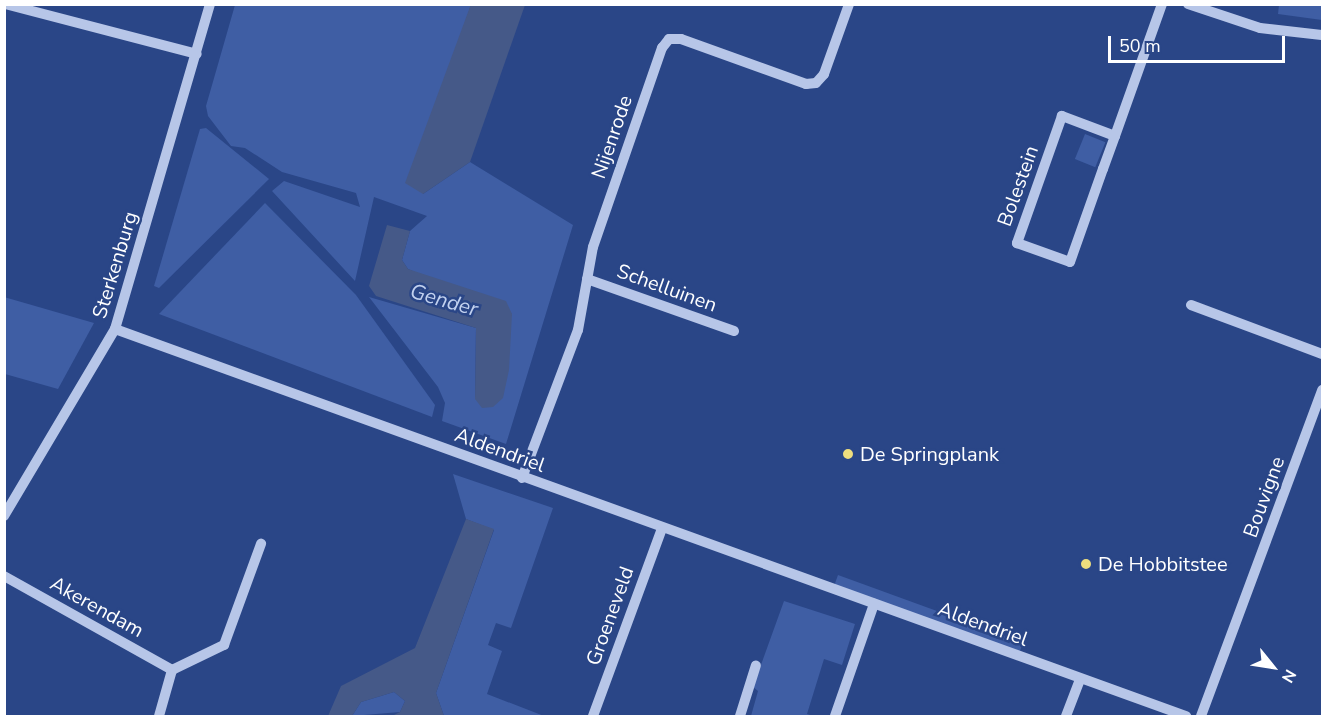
<!DOCTYPE html>
<html>
<head>
<meta charset="utf-8">
<style>
  body { margin:0 }
  #map { position:relative; width:1327px; height:721px; overflow:hidden; background:#2a4687; font-family:"Nunito Sans",sans-serif }
  div>[style] { position:absolute }
  .green>* { inset:0; background:#3f5ea4; transform-origin:0 0 }
  .water>* { inset:0; background:#455988 }
  .minor>* { height:10px; margin:-5px; padding:0 5px; transform-origin:5px; border-radius:5px; background:#b7c6e8 }
  .dots>* { width:16px; height:16px; translate:-50% -50%; box-sizing:border-box; border:3px solid #2a4687; border-radius:50% }
  span { translate:-50% -50%; white-space:nowrap; text-align:center; line-height:1.15; -webkit-text-stroke:5px #2a4687; paint-order:stroke }
  .street-label { font-size:20px; color:#fff }
  .poi-label { font-size:20px; color:#fff }
  .left { translate:0 -50%; text-align:left }
  .water-label { font-size:21px; color:#c2d1ef; font-style:italic }
  .frame { position:absolute; inset:0; border:6px solid #fff; pointer-events:none }
  .north { position:absolute; left:1243px; top:637px; width:60px; height:60px; -webkit-text-stroke:4px #2a4687; paint-order:stroke; rotate:120deg; font-size:16px; font-weight:700; line-height:24px; text-align:center; color:#fff }
  .north::after { content:''; display:block; margin:auto; width:21px; height:27px; background:#fff; clip-path:polygon(50% 0,100% 100%,50% 72%,0 100%) }
  .scale { position:absolute; left:1108px; top:36px; width:177px; height:27px; box-sizing:border-box; border:3px solid #fff; border-top:0; padding-left:8px; font-size:18px; line-height:21px; white-space:nowrap; color:#fff; -webkit-text-stroke:4px #2a4687; paint-order:stroke }
</style>
</head>
<body>
<div id="map">
  <div class="green">
    <i style="clip-path:polygon(235px 5px,471px 5px,449px 69px,423px 194px,470px 162px,573px 225px,506px 444px,442px 421px,445px 403px,438px 387px,369px 297px,476px 328px,475px 399px,512px 314px,408px 269px,402px 260px,410px 231px,427px 216px,374px 197px,355px 281px,272px 191px,284px 181px,360px 207px,356px 193px,282px 172px,245px 148px,231px 146px,208px 116px,206px 106px)"></i>
    <i style="clip-path:polygon(1279px 5px,1322px 5px,1322px 20px,1278px 14px)"></i>
    <i style="clip-path:polygon(206px 128px,269px 179px,159px 288px,154px 286px,200px 129px)"></i>
    <i style="left:1085px;top:134px;width:22px;height:27px;rotate:22deg"></i>
    <i style="clip-path:polygon(265px 203px,356px 295px,435px 405px,432px 417px,159px 314px)"></i>
    <i style="clip-path:polygon(4px 297px,94px 323px,58px 389px,5px 374px)"></i>
    <i style="clip-path:polygon(453px 474px,553px 508px,511px 628px,496px 623px,488px 645px,502px 651px,487px 694px,544px 716px,444px 716px,436px 693px,494px 530px,466px 519px)"></i>
    <i style="left:838px;top:575px;width:197px;height:10px;rotate:20deg"></i>
    <i style="clip-path:polygon(784px 601px,855px 624px,842px 665px,824px 659px,807px 714px,813px 716px,751px 716px,758px 691px,753px 687px)"></i>
    <i style="clip-path:polygon(394px 692px,405px 701px,400px 712px,352px 716px,361px 702px)"></i>
  </div>
  <div class="water">
    <i style="clip-path:polygon(471px 4px,525px 5px,470px 162px,423px 194px,405px 183px)"></i>
    <i style="clip-path:polygon(387px 225px,410px 231px,402px 260px,408px 269px,506px 301px,512px 314px,509px 370px,503px 398px,493px 407px,482px 408px,475px 399px,476px 328px,376px 296px,369px 286px)"></i>
    <i style="clip-path:polygon(466px 519px,494px 529px,436px 693px,444px 716px,392px 716px,400px 712px,405px 701px,394px 692px,361px 702px,352px 716px,328px 716px,341px 686px,415px 648px)"></i>
  </div>
  <div class="minor">
    <i style="left:5px;top:4px;width:198px;rotate:14.6deg"></i>
    <i style="left:1188px;top:4px;width:76px;rotate:18.4deg"></i>
    <i style="left:1260px;top:28px;width:62px;rotate:6.4deg"></i>
    <i style="left:1115px;top:136px;width:57px;rotate:-159.3deg"></i>
    <i style="left:1062px;top:116px;width:135px;rotate:109.5deg"></i>
    <i style="left:1017px;top:243px;width:56px;rotate:19.7deg"></i>
    <i style="left:1070px;top:262px;width:99px;rotate:-70.5deg"></i>
    <i style="left:1103px;top:169px;width:35px;rotate:-70deg"></i>
    <i style="left:1115px;top:136px;width:140px;rotate:-70.4deg"></i>
    <i style="left:587px;top:279px;width:156px;rotate:19.5deg"></i>
    <i style="left:1191px;top:305px;width:140px;rotate:20.5deg"></i>
    <i style="left:115px;top:329px;width:1139px;rotate:19.87deg"></i>
    <i style="left:522px;top:478px;width:158px;rotate:-69.3deg"></i>
    <i style="left:578px;top:330px;width:84px;rotate:-79.8deg"></i>
    <i style="left:593px;top:247px;width:211px;rotate:-70.9deg"></i>
    <i style="left:662px;top:48px;width:11px;rotate:-52deg"></i>
    <i style="left:669px;top:39px;width:12px"></i>
    <i style="left:681px;top:39px;width:133px;rotate:19.8deg"></i>
    <i style="left:806px;top:84px;width:10px;rotate:-6deg"></i>
    <i style="left:816px;top:83px;width:12px;rotate:-48deg"></i>
    <i style="left:824px;top:74px;width:74px;rotate:-70.3deg"></i>
    <i style="left:4px;top:516px;width:217px;rotate:-59.3deg"></i>
    <i style="left:115px;top:329px;width:339px;rotate:-73.7deg"></i>
    <i style="left:4px;top:576px;width:193px;rotate:29.2deg"></i>
    <i style="left:159px;top:716px;width:48px;rotate:-74.2deg"></i>
    <i style="left:172px;top:670px;width:58px;rotate:-25.7deg"></i>
    <i style="left:224px;top:645px;width:108px;rotate:-69.9deg"></i>
    <i style="left:593px;top:716px;width:200px;rotate:-69.8deg"></i>
    <i style="left:740px;top:716px;width:53px;rotate:-72.6deg"></i>
    <i style="left:835px;top:716px;width:119px;rotate:-70.8deg"></i>
    <i style="left:1066px;top:716px;width:40px;rotate:-69deg"></i>
    <i style="left:1201px;top:716px;width:348px;rotate:-69.6deg"></i>
  </div>
  <div class="dots">
    <i style="left:848px;top:454px;background:#eede7e"></i>
    <i style="left:1086px;top:564px;background:#eede7e"></i>
  </div>
  <div class="street-label">
    <span style="left:612px;top:137px;rotate:-71deg">Nijenrode</span>
    <span style="left:1018px;top:186px;rotate:-70deg">Bolestein</span>
    <span style="left:115px;top:265px;rotate:-73deg">Sterkenburg</span>
    <span style="left:667px;top:288px;rotate:20deg">Schelluinen</span>
    <span style="left:500px;top:450px;rotate:20deg">Aldendriel</span>
    <span style="left:1264px;top:497px;rotate:-70deg">Bouvigne</span>
    <span style="left:97px;top:607px;rotate:29deg">Akerendam</span>
    <span style="left:610px;top:616px;rotate:-70deg">Groeneveld</span>
    <span style="left:983px;top:624px;rotate:20deg">Aldendriel</span>
  </div>
  <div class="poi-label">
    <span class="left" style="left:860px;top:454px">De Springplank</span>
    <span class="left" style="left:1098px;top:564px">De Hobbitstee</span>
  </div>
  <div class="water-label">
    <span style="left:444px;top:300px;rotate:16deg">Gender</span>
  </div>
  <div class="frame"></div>
  <div class="north">N</div>
  <div class="scale">50 m</div>
</div>
</body>
</html>
